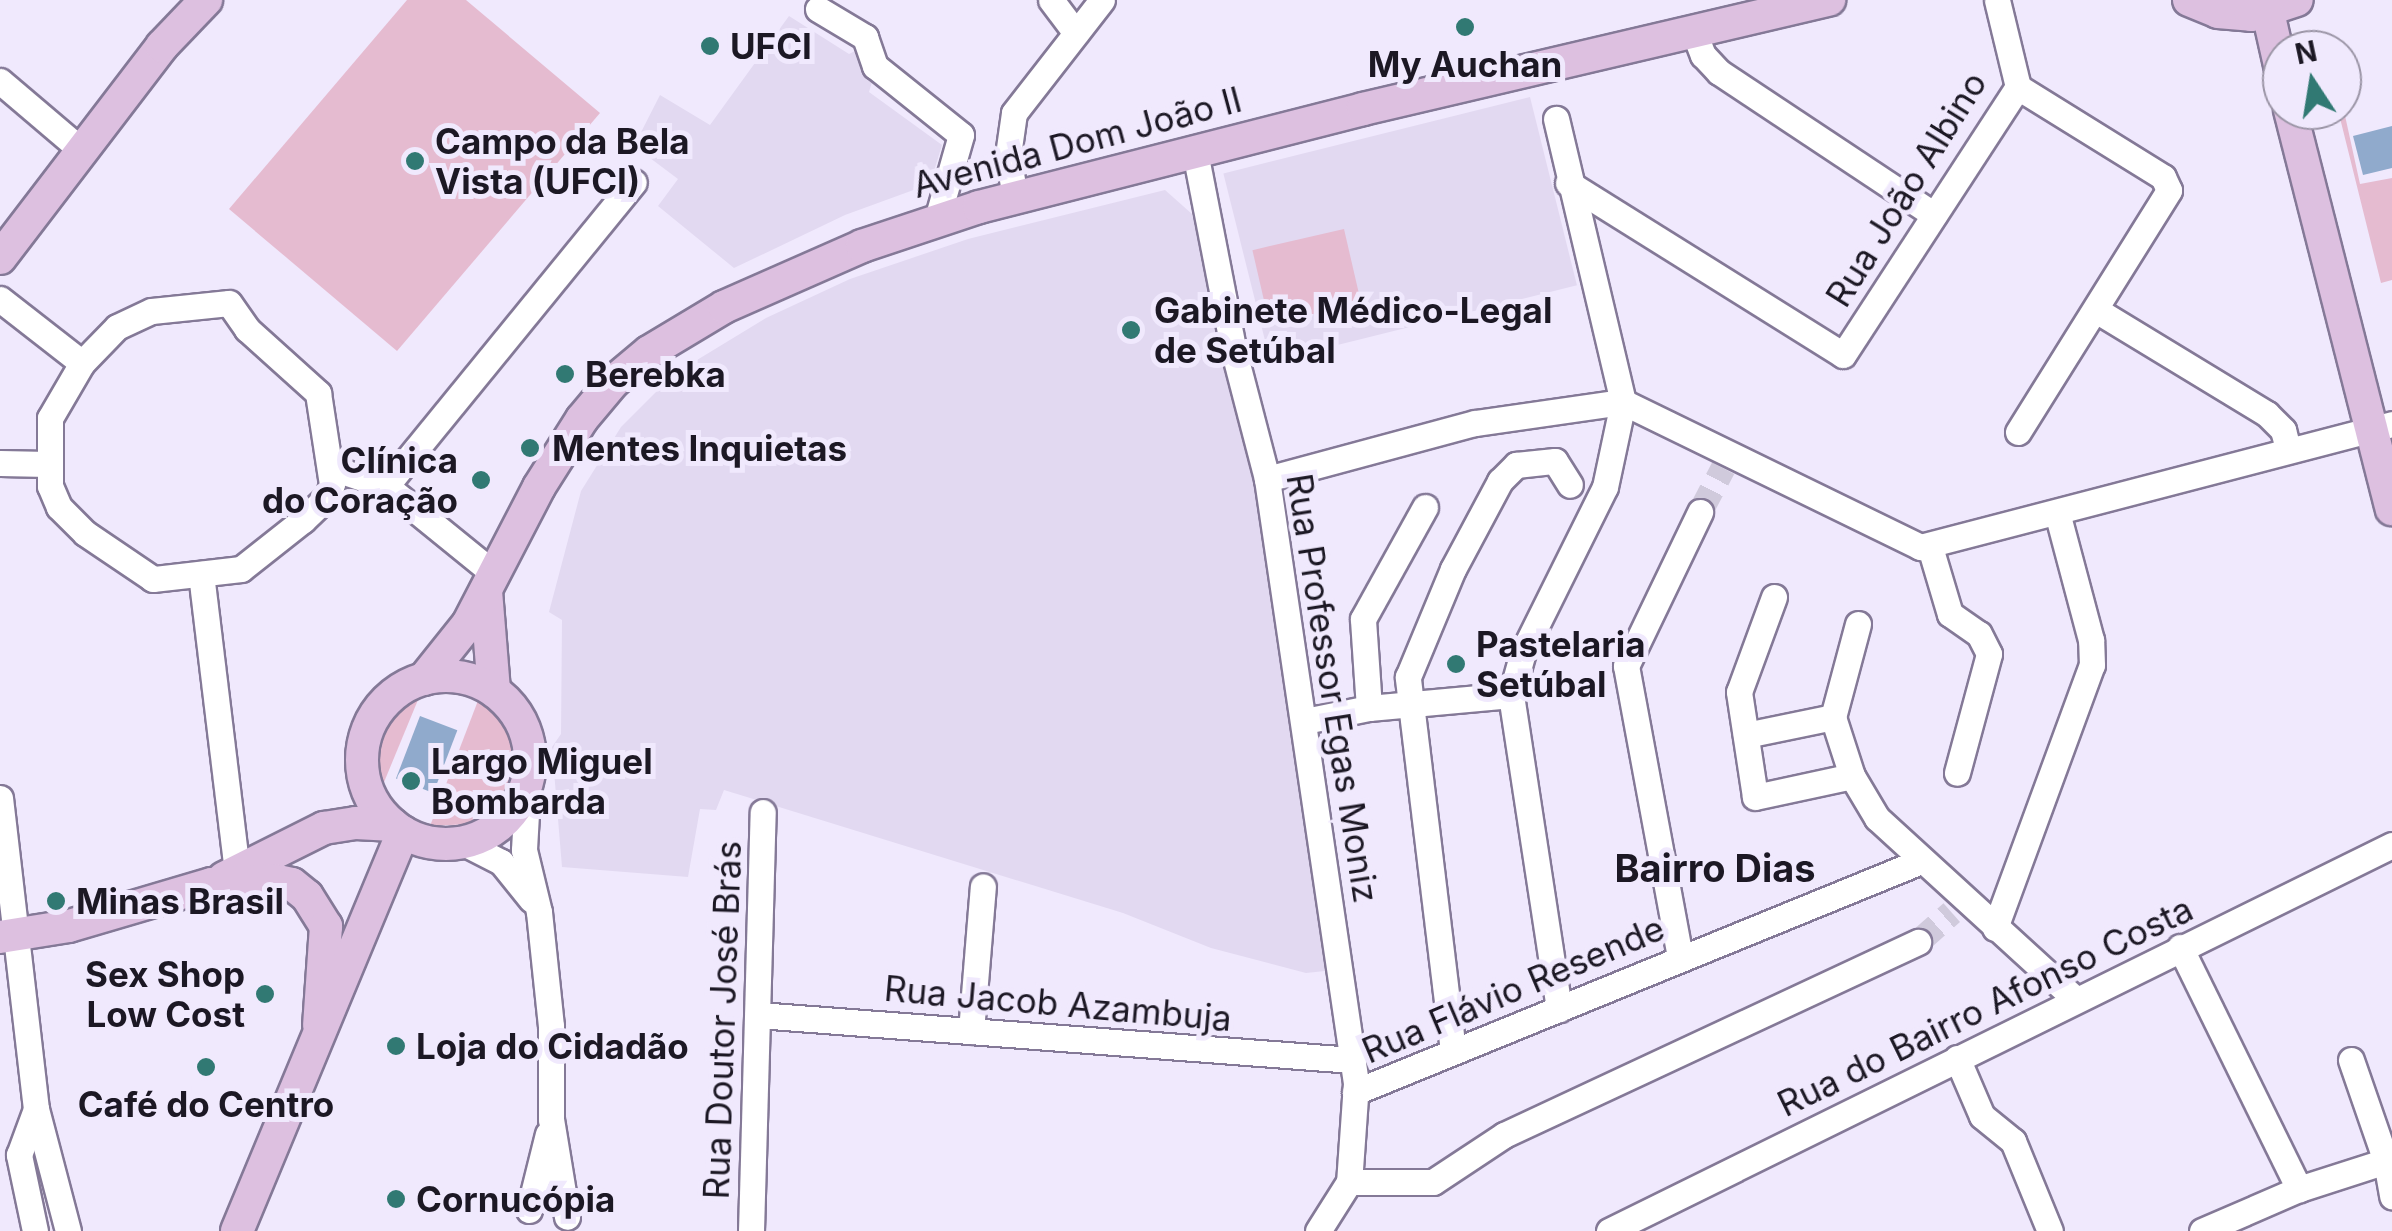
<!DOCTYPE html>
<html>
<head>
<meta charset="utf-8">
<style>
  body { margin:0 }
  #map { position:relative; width:2392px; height:1231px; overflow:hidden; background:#f0e9fd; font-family:Inter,sans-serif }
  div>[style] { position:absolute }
  .built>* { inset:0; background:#e2d9f1; transform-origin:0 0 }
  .green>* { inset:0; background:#e5bbd0; transform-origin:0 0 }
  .water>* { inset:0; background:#90aacc; transform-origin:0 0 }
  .minor-tunnel>* { height:25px; margin-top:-12.5px; transform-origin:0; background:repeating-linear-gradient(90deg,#d0cadc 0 25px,transparent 0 37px) }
  .roads { filter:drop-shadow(2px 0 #847997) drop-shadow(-2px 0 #847997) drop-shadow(0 2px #847997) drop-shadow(0 -2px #847997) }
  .minor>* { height:25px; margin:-12.5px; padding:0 12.5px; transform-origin:12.5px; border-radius:12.5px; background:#fff }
  .major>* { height:32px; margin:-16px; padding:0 16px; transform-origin:16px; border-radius:16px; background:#ddc0e0 }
  .major>.ring { margin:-16px; padding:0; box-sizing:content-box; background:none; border:32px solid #ddc0e0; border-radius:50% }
  .dots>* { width:28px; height:28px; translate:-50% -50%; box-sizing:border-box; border:5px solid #f0e9fd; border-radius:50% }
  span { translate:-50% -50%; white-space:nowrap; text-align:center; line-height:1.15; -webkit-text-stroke:10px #f0e9fd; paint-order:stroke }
  .poi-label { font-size:35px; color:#1c1824; font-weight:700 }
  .left { translate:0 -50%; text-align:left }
  .right { translate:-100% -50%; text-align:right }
  .street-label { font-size:35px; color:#1c1824 }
  .neighbourhood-label { font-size:38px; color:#1c1824; font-weight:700 }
  .north { position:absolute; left:2262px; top:30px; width:100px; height:100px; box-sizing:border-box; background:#f0e9fd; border:2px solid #9b95a6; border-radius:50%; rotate:348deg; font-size:28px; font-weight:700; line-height:40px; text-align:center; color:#1c1824 }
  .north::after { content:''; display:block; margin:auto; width:35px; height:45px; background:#317973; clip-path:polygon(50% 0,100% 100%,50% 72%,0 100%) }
</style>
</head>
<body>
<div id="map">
  <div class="built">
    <i style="clip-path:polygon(789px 16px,849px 54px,857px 50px,873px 79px,869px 92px,942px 145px,930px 184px,845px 215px,734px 268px,658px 206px,678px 179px,634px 146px,660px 95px,710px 125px)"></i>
    <i style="left:1530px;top:97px;width:194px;height:316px;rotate:76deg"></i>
    <i style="clip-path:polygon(1165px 190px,1192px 214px,1251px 460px,1325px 971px,1306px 973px,1211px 948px,1123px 913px,724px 790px,716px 810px,700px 809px,688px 877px,562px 867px,552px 747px,561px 734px,562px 620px,549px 612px,581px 491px,621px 427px,674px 374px,766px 318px,850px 279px,968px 239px)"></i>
  </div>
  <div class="green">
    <i style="clip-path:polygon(407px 0,466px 0,600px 113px,397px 351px,229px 209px)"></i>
    <i style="clip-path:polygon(2338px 110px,2344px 111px,2360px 184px,2392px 178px,2392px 280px,2381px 283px)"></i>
    <i style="left:1344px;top:229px;width:76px;height:94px;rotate:77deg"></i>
    <i style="clip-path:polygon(420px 695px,382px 787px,375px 751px,382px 729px,396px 710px)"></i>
    <i style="clip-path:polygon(479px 698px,496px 712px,508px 731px,514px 752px,513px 774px,504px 795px,490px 811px,470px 824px,430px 826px)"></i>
  </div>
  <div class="water">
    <i style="clip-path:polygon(2392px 126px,2392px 168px,2363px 175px,2353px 136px)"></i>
    <i style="left:420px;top:716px;width:40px;height:67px;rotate:21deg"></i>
  </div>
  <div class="minor-tunnel">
    <i style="left:1700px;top:512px;width:50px;rotate:-62.4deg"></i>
    <i style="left:1918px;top:942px;width:45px;rotate:-41.4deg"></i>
  </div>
  <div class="roads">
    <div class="minor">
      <i style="left:1051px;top:0;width:41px;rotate:52.9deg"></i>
      <i style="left:818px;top:9px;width:55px;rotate:30.8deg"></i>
      <i style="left:865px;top:37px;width:31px;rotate:71deg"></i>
      <i style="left:875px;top:66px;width:110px;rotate:38.7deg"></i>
      <i style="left:961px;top:135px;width:87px;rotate:105.9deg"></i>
      <i style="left:1694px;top:32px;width:25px;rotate:69deg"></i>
      <i style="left:1703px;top:55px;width:23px;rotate:47deg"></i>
      <i style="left:1719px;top:72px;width:258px;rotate:33.6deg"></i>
      <i style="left:0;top:81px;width:106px;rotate:40.4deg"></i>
      <i style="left:1195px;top:152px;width:204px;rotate:79deg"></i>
      <i style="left:1234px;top:352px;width:131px;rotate:75.4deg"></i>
      <i style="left:1267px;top:479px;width:611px;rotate:81.62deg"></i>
      <i style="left:1356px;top:1083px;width:99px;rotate:94deg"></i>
      <i style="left:1349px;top:1182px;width:58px;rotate:122.3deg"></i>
      <i style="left:1568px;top:183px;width:324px;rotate:32deg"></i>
      <i style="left:1843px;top:355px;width:320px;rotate:-56.9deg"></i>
      <i style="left:2018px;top:87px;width:89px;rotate:-103.6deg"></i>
      <i style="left:1015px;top:198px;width:44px;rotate:-99.2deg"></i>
      <i style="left:1008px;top:155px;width:42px;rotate:-81.9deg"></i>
      <i style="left:1014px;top:113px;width:143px;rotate:-52.1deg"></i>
      <i style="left:0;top:299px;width:104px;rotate:38deg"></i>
      <i style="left:229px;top:303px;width:32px;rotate:55deg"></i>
      <i style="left:247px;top:329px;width:96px;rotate:42deg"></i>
      <i style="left:318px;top:393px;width:92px;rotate:81.3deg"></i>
      <i style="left:332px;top:484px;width:13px;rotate:108deg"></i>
      <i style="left:328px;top:496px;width:35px;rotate:136deg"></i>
      <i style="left:303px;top:520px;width:79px;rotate:141.7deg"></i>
      <i style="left:241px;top:569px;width:89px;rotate:173.5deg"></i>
      <i style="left:153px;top:579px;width:82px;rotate:-145.9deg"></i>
      <i style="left:85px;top:533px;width:37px;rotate:-135deg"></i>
      <i style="left:59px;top:507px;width:23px;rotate:-113deg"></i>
      <i style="left:50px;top:486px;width:68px;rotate:-90deg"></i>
      <i style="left:50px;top:418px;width:64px;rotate:-59.8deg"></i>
      <i style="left:82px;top:363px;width:50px;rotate:-45.8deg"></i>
      <i style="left:117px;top:327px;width:38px;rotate:-25deg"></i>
      <i style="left:152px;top:311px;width:77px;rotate:-5.9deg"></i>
      <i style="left:2096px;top:310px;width:200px;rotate:31.3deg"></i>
      <i style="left:2267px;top:414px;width:23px;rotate:45deg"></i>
      <i style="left:2283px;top:430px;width:20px;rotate:75deg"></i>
      <i style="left:1623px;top:402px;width:331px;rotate:26deg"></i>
      <i style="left:1920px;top:547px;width:488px;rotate:-14.6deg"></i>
      <i style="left:2018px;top:432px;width:285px;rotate:-58deg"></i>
      <i style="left:2169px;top:190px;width:14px;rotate:-115deg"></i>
      <i style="left:2163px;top:177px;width:171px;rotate:-148.2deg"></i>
      <i style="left:0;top:463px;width:48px;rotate:1.2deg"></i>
      <i style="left:332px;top:468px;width:57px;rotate:18.4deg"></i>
      <i style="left:386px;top:486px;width:138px;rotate:39.1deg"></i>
      <i style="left:1267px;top:479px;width:215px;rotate:-15.1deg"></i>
      <i style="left:1475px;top:423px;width:149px;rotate:-8.1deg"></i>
      <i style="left:386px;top:486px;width:392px;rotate:-50.8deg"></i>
      <i style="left:1930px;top:547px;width:70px;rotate:73.4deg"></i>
      <i style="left:1950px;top:614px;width:35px;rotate:35deg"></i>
      <i style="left:1979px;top:634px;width:22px;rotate:63deg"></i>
      <i style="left:1989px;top:654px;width:123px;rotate:105.1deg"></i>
      <i style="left:201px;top:574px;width:299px;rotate:83.1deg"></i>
      <i style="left:1774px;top:597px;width:101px;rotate:110.2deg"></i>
      <i style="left:1739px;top:692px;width:106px;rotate:81.3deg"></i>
      <i style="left:1755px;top:797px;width:99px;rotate:-12.2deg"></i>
      <i style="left:1858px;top:624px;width:96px;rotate:105deg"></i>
      <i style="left:1833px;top:717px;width:62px;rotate:72.1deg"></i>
      <i style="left:1852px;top:776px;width:49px;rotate:59.2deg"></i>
      <i style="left:1877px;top:818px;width:268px;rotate:42.4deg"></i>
      <i style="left:1511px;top:695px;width:318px;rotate:81.3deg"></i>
      <i style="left:1369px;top:708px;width:89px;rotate:-93.9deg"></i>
      <i style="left:1363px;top:619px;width:128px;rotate:-61deg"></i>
      <i style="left:1305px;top:721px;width:65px;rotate:-11.5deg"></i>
      <i style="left:1369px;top:708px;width:143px;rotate:-5.2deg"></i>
      <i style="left:1511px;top:695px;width:45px;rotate:-74.4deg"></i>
      <i style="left:1523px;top:652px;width:184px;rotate:-63.6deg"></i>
      <i style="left:1605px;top:487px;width:87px;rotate:-78deg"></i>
      <i style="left:1623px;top:402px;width:291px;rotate:-103.3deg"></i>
      <i style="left:1746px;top:735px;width:89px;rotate:-11.7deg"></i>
      <i style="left:528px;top:778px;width:72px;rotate:93.2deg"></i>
      <i style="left:524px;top:850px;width:64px;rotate:76.4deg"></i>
      <i style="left:539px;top:912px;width:115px;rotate:84deg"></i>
      <i style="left:551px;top:1026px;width:93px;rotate:90deg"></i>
      <i style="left:551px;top:1119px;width:99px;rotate:80.7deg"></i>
      <i style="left:0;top:798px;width:313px;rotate:83.4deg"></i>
      <i style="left:36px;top:1109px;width:126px;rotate:75.3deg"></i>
      <i style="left:462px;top:842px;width:44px;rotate:27.1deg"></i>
      <i style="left:501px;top:862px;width:48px;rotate:51deg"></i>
      <i style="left:1995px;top:928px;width:280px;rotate:-69.8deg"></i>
      <i style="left:2092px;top:665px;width:25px;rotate:-92deg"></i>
      <i style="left:2091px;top:640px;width:132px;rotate:-104.9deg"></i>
      <i style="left:2180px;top:947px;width:270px;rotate:63.8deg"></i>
      <i style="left:1680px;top:957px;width:296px;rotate:-100.5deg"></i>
      <i style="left:1626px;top:666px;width:171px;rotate:-64.3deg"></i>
      <i style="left:758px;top:1015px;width:597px;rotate:4.33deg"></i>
      <i style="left:971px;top:1031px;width:145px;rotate:-85.3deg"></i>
      <i style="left:1453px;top:1051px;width:377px;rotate:-96.9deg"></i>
      <i style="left:1408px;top:677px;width:117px;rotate:-67.4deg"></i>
      <i style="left:1453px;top:569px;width:100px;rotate:-61.9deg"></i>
      <i style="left:1500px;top:481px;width:23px;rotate:-45deg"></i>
      <i style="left:1516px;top:465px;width:39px;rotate:-6deg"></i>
      <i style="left:1555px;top:461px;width:28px;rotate:58deg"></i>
      <i style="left:1957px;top:1058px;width:63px;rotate:66.7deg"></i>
      <i style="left:1982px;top:1116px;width:40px;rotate:39deg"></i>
      <i style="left:2013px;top:1141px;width:97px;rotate:67.7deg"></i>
      <i style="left:2351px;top:1060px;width:107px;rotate:70.9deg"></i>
      <i style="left:2386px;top:1161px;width:36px;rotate:80deg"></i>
      <i style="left:1355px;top:1092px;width:611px;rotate:-22.2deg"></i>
      <i style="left:1349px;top:1182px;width:84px"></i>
      <i style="left:1433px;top:1182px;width:85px;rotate:-33.5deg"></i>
      <i style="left:1504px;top:1135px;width:457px;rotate:-25deg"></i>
      <i style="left:529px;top:1210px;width:78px;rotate:-76deg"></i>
      <i style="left:35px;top:1231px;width:78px;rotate:-101.9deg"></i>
      <i style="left:19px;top:1155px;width:49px;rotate:-69.7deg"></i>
      <i style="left:751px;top:1231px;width:419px;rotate:-88.4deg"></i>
      <i style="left:1609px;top:1231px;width:873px;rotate:-26.24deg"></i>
      <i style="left:2202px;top:1231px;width:106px;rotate:-23.4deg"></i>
      <i style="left:2299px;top:1189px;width:91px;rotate:-17.8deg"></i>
    </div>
    <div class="major">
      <i style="left:2189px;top:0;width:31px;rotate:22deg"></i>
      <i style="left:2218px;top:12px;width:33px;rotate:5deg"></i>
      <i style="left:2251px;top:15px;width:48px;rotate:-18.1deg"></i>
      <i style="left:2268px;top:12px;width:64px;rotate:77.3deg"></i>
      <i style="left:2290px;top:110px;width:412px;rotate:75.7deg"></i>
      <i style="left:0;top:258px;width:267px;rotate:-52.6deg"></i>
      <i style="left:162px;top:46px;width:64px;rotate:-46.3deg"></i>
      <i style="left:486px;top:591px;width:100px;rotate:85.4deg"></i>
      <i class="ring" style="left:362px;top:676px;width:136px;height:136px"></i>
      <i style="left:424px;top:679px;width:70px;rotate:-51.3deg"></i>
      <i style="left:468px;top:624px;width:154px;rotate:-62.6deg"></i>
      <i style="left:539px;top:487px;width:80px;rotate:-57.7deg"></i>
      <i style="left:582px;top:419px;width:48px;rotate:-50deg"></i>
      <i style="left:613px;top:382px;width:47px;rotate:-39.8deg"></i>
      <i style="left:649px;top:352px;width:87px;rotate:-31deg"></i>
      <i style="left:724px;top:307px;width:151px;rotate:-23.8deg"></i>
      <i style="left:862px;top:246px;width:123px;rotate:-18.4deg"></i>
      <i style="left:979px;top:207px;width:396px;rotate:-14.3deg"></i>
      <i style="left:1363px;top:109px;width:479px;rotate:-13.2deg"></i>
      <i style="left:224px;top:878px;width:112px;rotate:-26.6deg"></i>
      <i style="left:324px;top:828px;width:32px;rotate:-9deg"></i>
      <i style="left:356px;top:823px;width:37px;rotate:3deg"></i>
      <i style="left:0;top:937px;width:70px;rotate:-9.1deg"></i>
      <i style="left:69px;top:926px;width:149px;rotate:-16.4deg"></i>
      <i style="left:212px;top:884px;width:61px;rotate:-3.8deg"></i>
      <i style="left:273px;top:880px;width:19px;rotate:12deg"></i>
      <i style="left:292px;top:884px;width:19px;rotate:39deg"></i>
      <i style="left:307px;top:896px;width:36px;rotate:58deg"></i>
      <i style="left:326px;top:926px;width:99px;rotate:94deg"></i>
      <i style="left:237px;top:1231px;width:432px;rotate:-67.4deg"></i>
    </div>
  </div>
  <div class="dots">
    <i style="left:1465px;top:27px;background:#317973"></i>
    <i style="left:710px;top:46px;background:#317973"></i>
    <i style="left:415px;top:161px;background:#317973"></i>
    <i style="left:1131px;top:330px;background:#317973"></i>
    <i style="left:565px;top:374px;background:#317973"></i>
    <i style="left:530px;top:448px;background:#317973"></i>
    <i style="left:481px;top:480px;background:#317973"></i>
    <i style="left:1456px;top:664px;background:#317973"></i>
    <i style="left:411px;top:781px;background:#317973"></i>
    <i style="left:56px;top:901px;background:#317973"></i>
    <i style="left:265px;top:994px;background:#317973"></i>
    <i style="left:396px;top:1046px;background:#317973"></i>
    <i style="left:206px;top:1067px;background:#317973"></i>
    <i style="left:396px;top:1199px;background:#317973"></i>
  </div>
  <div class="poi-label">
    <span class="left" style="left:730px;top:46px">UFCI</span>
    <span style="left:1465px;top:64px">My Auchan</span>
    <span class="left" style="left:435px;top:161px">Campo da Bela<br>Vista (UFCI)</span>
    <span class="left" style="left:1154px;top:330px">Gabinete Médico-Legal<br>de Setúbal</span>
    <span class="left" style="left:585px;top:374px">Berebka</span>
    <span class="left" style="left:552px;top:448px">Mentes Inquietas</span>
    <span class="right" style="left:458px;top:480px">Clínica<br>do Coração</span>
    <span class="left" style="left:1476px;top:664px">Pastelaria<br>Setúbal</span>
    <span class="left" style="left:431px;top:781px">Largo Miguel<br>Bombarda</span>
    <span class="left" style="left:76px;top:901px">Minas Brasil</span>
    <span class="right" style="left:245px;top:994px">Sex Shop<br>Low Cost</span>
    <span class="left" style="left:416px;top:1046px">Loja do Cidadão</span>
    <span style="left:206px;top:1104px">Café do Centro</span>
    <span class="left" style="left:416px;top:1199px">Cornucópia</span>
  </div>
  <div class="street-label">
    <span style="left:1077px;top:142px;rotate:-15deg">Avenida Dom João II</span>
    <span style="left:1906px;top:189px;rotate:-58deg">Rua João Albino</span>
    <span style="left:1333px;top:688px;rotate:81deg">Rua Professor Egas Moniz</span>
    <span style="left:1513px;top:989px;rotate:-23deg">Rua Flávio Resende</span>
    <span style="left:1058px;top:1003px;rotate:5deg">Rua Jacob Azambuja</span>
    <span style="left:1985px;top:1006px;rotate:-26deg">Rua do Bairro Afonso Costa</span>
    <span style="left:722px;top:1020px;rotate:-88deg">Rua Doutor José Brás</span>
  </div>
  <div class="neighbourhood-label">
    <span style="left:1715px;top:869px">Bairro Dias</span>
  </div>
  <div class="north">N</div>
</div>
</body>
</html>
